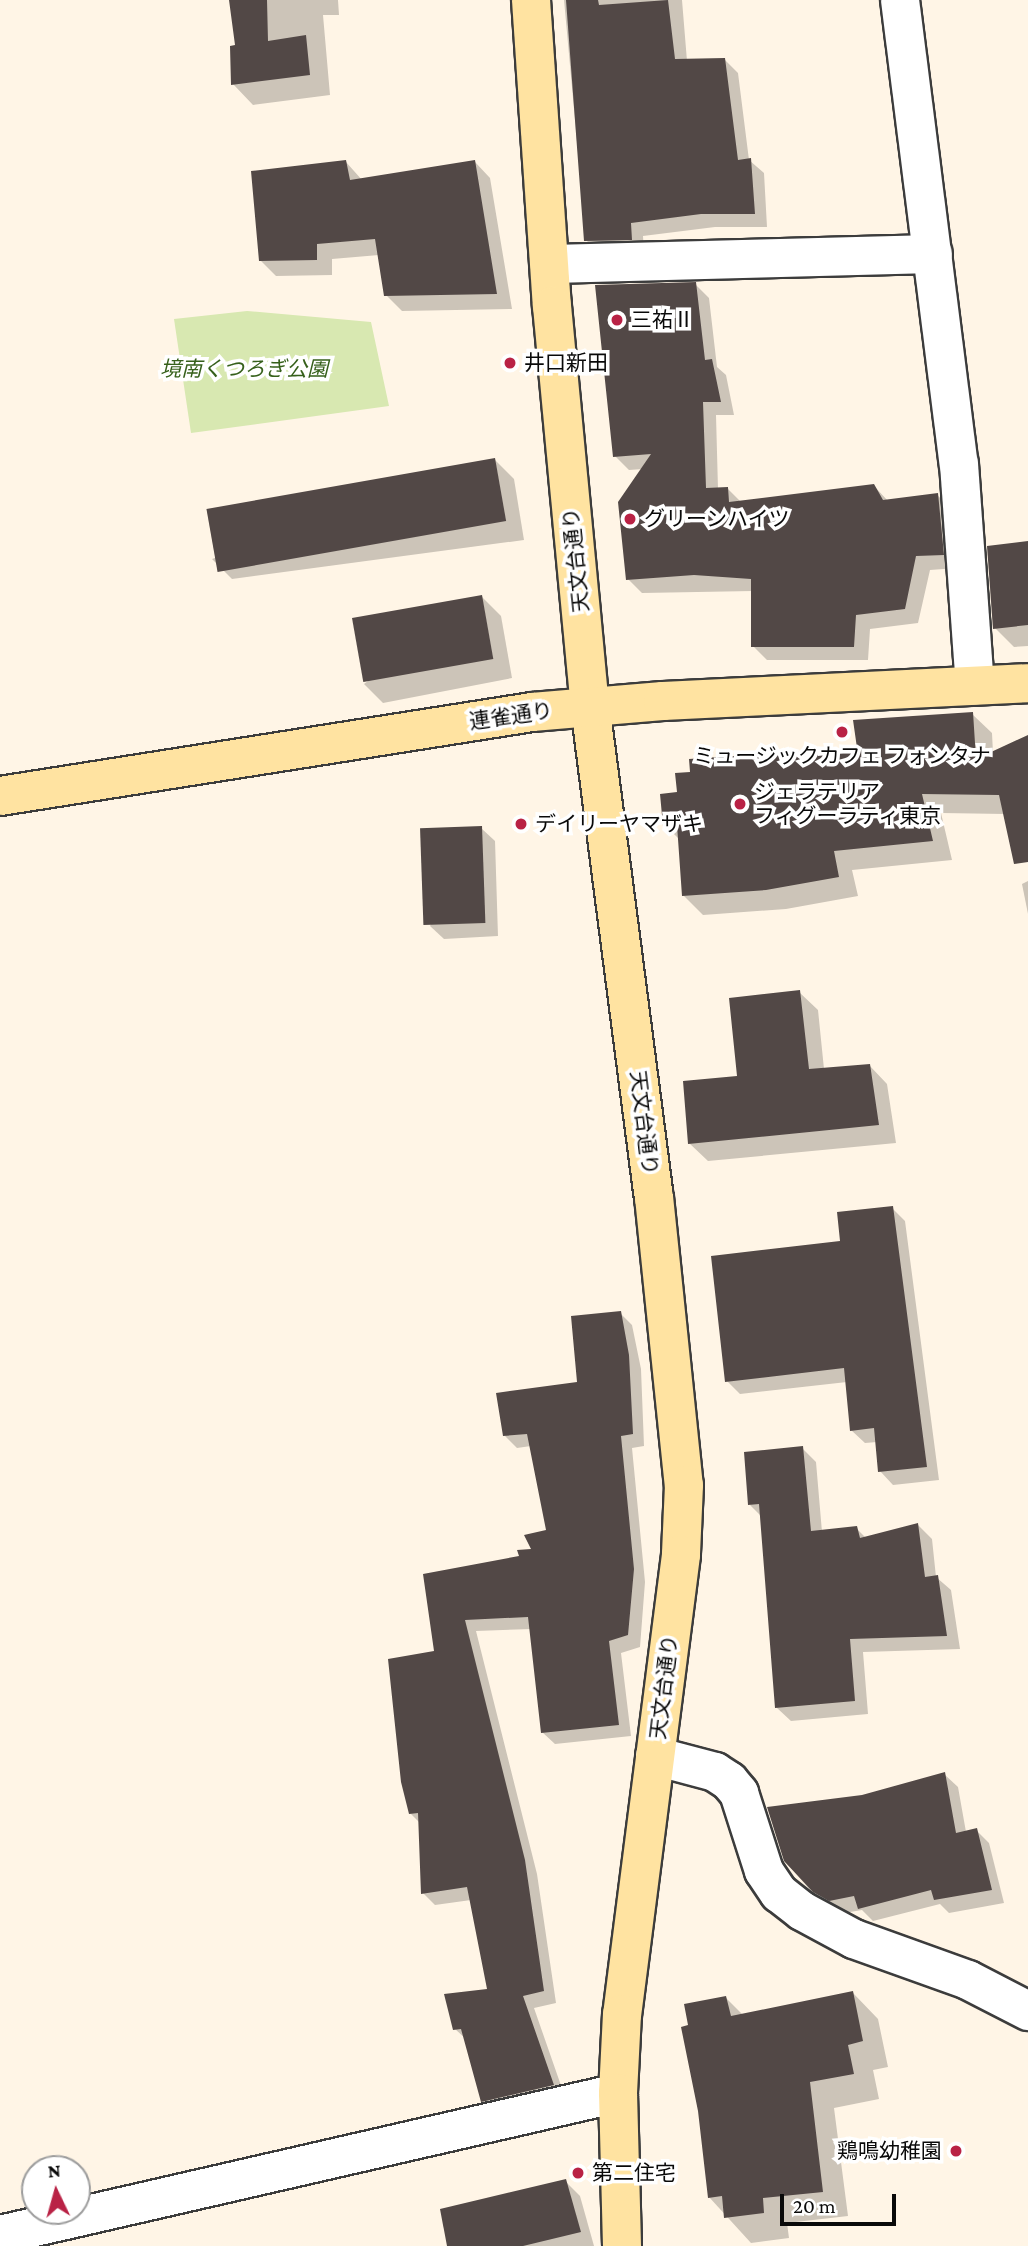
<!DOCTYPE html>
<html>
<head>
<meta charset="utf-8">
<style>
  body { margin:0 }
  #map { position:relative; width:1028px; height:2246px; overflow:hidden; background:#fff5e6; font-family:"Crimson Pro","Noto Sans JP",serif }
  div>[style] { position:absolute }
  .green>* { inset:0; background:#d8e8b1 }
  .shadow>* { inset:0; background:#0003 }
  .building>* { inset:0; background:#524846; transform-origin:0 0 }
  .roads { filter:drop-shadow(2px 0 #3c3c3c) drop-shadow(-2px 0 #3c3c3c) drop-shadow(0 2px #3c3c3c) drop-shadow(0 -2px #3c3c3c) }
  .minor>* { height:38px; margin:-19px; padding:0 19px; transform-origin:19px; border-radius:19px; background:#fff }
  .secondary>* { height:38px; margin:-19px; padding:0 19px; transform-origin:19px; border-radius:19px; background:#ffe3a1 }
  .dots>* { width:19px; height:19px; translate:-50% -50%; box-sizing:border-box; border:4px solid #fff; border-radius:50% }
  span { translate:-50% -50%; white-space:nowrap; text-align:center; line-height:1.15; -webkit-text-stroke:7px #fff; paint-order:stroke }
  .poi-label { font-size:21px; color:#090909 }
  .left { translate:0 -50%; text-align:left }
  .right { translate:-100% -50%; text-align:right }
  .park-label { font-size:21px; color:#36601b; font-style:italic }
  .street-label { font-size:21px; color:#090909 }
  .north { position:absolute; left:21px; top:2155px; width:70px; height:70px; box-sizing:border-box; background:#fff; border:2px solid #9d9d9d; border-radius:50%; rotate:355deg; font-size:19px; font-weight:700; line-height:28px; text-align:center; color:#090909 }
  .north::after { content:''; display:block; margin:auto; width:24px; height:32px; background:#b92245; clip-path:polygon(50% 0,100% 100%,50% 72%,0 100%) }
  .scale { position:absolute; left:780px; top:2194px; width:116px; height:32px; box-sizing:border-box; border:4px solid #090909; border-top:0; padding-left:9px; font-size:21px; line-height:24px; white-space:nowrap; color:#090909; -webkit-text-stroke:5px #fff; paint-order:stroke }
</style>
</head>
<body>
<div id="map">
  <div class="green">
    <i style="clip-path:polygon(247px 311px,371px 322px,389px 406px,191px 433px,174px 319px)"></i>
  </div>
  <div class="shadow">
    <i style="clip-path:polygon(231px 0,338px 0,339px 15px,323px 15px,330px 95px,253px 105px,233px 84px,237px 47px)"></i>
    <i style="clip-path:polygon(564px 0,682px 0,687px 61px,725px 60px,738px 73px,749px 160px,764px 173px,767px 227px,715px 227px,643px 236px,644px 253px,599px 254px,586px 240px)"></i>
    <i style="clip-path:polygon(346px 162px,362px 180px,475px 162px,490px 178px,512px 309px,402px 311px,386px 295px,379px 255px,332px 259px,332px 275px,276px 276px,260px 260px)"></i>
    <i style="clip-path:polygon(695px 284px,709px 298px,717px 367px,726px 375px,734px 415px,716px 415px,718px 489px,727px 488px,741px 502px,874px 486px,888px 501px,937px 495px,951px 508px,957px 568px,930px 570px,918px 623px,870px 629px,868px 660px,767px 660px,753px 646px,753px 591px,642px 593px,628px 579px,643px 469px,629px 470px,615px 456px)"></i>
    <i style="clip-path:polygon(495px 460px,514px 479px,524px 540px,232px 579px,212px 559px)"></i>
    <i style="clip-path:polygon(1028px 543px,1028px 646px,1014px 647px,995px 628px)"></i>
    <i style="clip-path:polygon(481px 596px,501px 616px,512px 678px,383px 703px,364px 684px)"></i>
    <i style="clip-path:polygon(972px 714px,992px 733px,993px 753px,1028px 739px,1028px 852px,1005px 814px,941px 813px,952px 860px,852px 870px,858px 896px,786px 909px,703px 915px,683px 895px,680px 840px,665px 825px,679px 793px,859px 750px)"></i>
    <i style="clip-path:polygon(481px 828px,495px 841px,498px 936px,444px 939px,430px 926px)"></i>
    <i style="clip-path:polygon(1028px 881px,1028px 914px,1022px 884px)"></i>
    <i style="clip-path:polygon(799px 992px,818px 1010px,824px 1069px,869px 1065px,887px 1084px,896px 1143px,708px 1161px,689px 1143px)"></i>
    <i style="clip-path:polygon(892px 1208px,905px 1221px,939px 1480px,893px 1485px,880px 1471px,877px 1442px,865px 1443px,851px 1430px,847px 1382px,740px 1394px,727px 1381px,842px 1243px)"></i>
    <i style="clip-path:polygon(620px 1313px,632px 1325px,641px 1369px,644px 1446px,632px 1448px,645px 1582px,640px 1647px,621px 1653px,631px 1736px,555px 1744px,542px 1732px,532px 1629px,476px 1631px,537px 1874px,556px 2003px,534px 2008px,565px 2097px,495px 2113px,482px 2101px,466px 2039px,455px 2029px,489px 1991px,471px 1900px,435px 1905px,423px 1893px,420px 1823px,410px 1813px,436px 1653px,424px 1575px,521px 1558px,534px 1551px,548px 1531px,531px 1446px,517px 1448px,505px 1436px,579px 1383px)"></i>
    <i style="clip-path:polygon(802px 1448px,816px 1462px,822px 1532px,856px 1528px,866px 1538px,918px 1525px,932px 1539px,936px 1577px,951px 1590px,960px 1649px,863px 1652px,868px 1714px,791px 1721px,777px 1708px,762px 1517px,750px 1505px)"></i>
    <i style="clip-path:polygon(944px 1774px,958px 1787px,966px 1832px,976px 1830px,989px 1843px,1004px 1903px,949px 1913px,940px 1904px,873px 1921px,862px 1910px,844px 1913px,811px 1891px,785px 1861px,862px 1797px)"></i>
    <i style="clip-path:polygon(853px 1993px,878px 2019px,888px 2067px,873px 2070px,879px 2099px,834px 2108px,848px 2216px,787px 2223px,789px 2238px,751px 2243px,709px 2197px,690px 2026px,726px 1998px,743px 2015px)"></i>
    <i style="clip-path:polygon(565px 2181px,580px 2196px,594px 2246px,448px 2246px)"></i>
  </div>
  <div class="building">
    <i style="clip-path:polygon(229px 0,267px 0,268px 41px,306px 35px,310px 75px,231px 85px,230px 46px,235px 45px)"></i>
    <i style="clip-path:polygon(566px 0,598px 0,599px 5px,668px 0,675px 59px,725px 58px,738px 160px,751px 158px,755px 214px,701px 214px,631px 223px,632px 240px,584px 241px)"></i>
    <i style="clip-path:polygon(346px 160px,350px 180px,475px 160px,497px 294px,384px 296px,375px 239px,317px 244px,317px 260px,259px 261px,251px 171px)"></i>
    <i style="clip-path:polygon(696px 282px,705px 360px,712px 359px,721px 402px,703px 402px,706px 488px,728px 487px,729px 502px,874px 484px,883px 500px,938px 493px,944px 555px,916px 556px,905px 609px,856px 615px,854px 647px,751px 647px,751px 579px,694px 575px,626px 580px,618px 502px,651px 454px,613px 457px,595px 285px)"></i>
    <i style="left:495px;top:458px;width:64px;height:293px;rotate:80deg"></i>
    <i style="clip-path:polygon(1028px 541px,1028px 625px,993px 629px,987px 546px)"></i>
    <i style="left:482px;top:595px;width:65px;height:132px;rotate:80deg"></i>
    <i style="clip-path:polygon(973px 712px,976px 759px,1028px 735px,1028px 862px,1014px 864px,999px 795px,922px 794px,933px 841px,834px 851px,839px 877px,766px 890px,682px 896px,677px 825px,663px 826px,660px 794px,677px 792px,675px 773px,690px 772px,689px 759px,857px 748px,853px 720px)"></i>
    <i style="left:482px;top:826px;width:97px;height:62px;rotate:88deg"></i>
    <i style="clip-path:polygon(800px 990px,809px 1069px,870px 1064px,879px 1125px,688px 1144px,683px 1081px,737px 1076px,729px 998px)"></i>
    <i style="clip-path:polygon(893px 1206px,927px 1467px,878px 1472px,874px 1428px,850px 1431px,844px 1368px,725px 1382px,711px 1256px,840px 1241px,837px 1212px)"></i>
    <i style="clip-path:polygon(621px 1311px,629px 1355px,633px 1434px,621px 1436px,634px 1569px,628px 1635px,609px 1641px,619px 1725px,541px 1733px,528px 1617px,465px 1620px,525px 1860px,544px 1991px,523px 1996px,554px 2085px,481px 2102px,461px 2029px,453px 2030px,444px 1994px,487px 1989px,467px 1887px,421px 1894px,418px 1813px,409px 1814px,401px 1782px,388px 1659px,434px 1651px,423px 1574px,519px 1556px,517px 1550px,531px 1549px,524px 1535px,546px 1530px,527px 1434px,503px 1436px,496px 1393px,577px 1382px,571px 1316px)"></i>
    <i style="clip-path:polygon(803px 1446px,811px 1531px,857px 1526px,860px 1538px,918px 1523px,925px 1577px,938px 1575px,947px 1636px,850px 1639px,855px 1701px,775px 1708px,759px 1504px,748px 1505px,744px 1452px)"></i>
    <i style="clip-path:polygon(945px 1772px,956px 1833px,977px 1828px,992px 1890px,934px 1900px,931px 1890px,858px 1909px,854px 1896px,829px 1901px,813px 1892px,784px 1861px,767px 1807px,862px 1795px)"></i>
    <i style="clip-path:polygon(853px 1991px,863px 2041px,848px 2045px,854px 2074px,810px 2082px,823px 2192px,763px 2198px,764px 2213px,724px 2218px,722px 2196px,708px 2198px,698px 2111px,681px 2027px,688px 2025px,684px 2004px,726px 1996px,731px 2016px)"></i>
    <i style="clip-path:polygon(566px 2179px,581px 2232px,523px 2246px,447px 2246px,440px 2209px)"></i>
  </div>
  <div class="roads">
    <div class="minor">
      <i style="left:900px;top:0;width:468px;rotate:82.8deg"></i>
      <i style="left:959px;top:464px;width:222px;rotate:85.9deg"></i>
      <i style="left:552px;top:264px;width:381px;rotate:-1.5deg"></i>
      <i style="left:655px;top:1756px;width:62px;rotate:14.9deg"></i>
      <i style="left:715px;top:1772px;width:17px;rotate:33deg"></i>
      <i style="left:729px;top:1781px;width:16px;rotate:50deg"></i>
      <i style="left:739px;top:1793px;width:82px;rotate:72.2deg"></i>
      <i style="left:764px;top:1871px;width:27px;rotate:56deg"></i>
      <i style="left:779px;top:1893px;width:29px;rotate:38deg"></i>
      <i style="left:802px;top:1911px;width:59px;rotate:28.3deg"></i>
      <i style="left:854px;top:1939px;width:121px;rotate:19.8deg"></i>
      <i style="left:968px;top:1980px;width:68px;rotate:27.3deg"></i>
      <i style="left:0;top:2235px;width:634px;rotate:-12.94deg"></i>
    </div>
    <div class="secondary">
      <i style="left:531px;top:0;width:307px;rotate:86.1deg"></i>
      <i style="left:552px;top:306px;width:402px;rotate:84.6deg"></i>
      <i style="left:590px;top:706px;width:495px;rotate:82.6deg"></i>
      <i style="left:654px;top:1197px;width:290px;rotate:84.1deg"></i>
      <i style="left:684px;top:1485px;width:70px;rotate:92.5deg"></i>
      <i style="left:681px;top:1555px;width:463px;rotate:97.3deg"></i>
      <i style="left:622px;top:2014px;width:79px;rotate:92.9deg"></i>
      <i style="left:618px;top:2093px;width:153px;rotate:88.5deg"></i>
      <i style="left:0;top:796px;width:539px;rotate:-8.97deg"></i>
      <i style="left:532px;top:712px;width:131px;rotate:-4.8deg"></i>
      <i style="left:663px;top:701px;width:365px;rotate:-2.8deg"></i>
    </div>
  </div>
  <div class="dots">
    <i style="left:617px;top:320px;background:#b92245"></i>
    <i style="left:510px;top:363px;background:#b92245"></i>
    <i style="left:630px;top:519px;background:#b92245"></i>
    <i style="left:842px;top:732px;background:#b92245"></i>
    <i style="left:740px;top:804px;background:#b92245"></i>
    <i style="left:521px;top:824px;background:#b92245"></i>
    <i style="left:956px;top:2151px;background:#b92245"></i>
    <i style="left:578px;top:2173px;background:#b92245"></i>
  </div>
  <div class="poi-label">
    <span class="left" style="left:631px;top:320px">三祐Ⅱ</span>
    <span class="left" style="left:524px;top:363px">井口新田</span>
    <span class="left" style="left:644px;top:519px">グリーンハイツ</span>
    <span style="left:842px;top:756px">ミュージックカフェ フォンタナ</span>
    <span class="left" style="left:754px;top:804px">ジェラテリア<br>フィグーラティ東京</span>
    <span class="left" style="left:535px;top:824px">デイリーヤマザキ</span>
    <span class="right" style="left:942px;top:2151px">鶏鳴幼稚園</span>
    <span class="left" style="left:592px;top:2173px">第二住宅</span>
  </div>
  <div class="park-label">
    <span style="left:244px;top:369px">境南くつろぎ公園</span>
  </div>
  <div class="street-label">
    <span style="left:576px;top:560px;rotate:-96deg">天文台通り</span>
    <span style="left:511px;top:716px;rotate:-8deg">連雀通り</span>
    <span style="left:644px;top:1123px;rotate:83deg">天文台通り</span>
    <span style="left:664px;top:1687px;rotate:-83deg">天文台通り</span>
  </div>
  <div class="north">N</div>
  <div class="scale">20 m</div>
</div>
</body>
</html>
